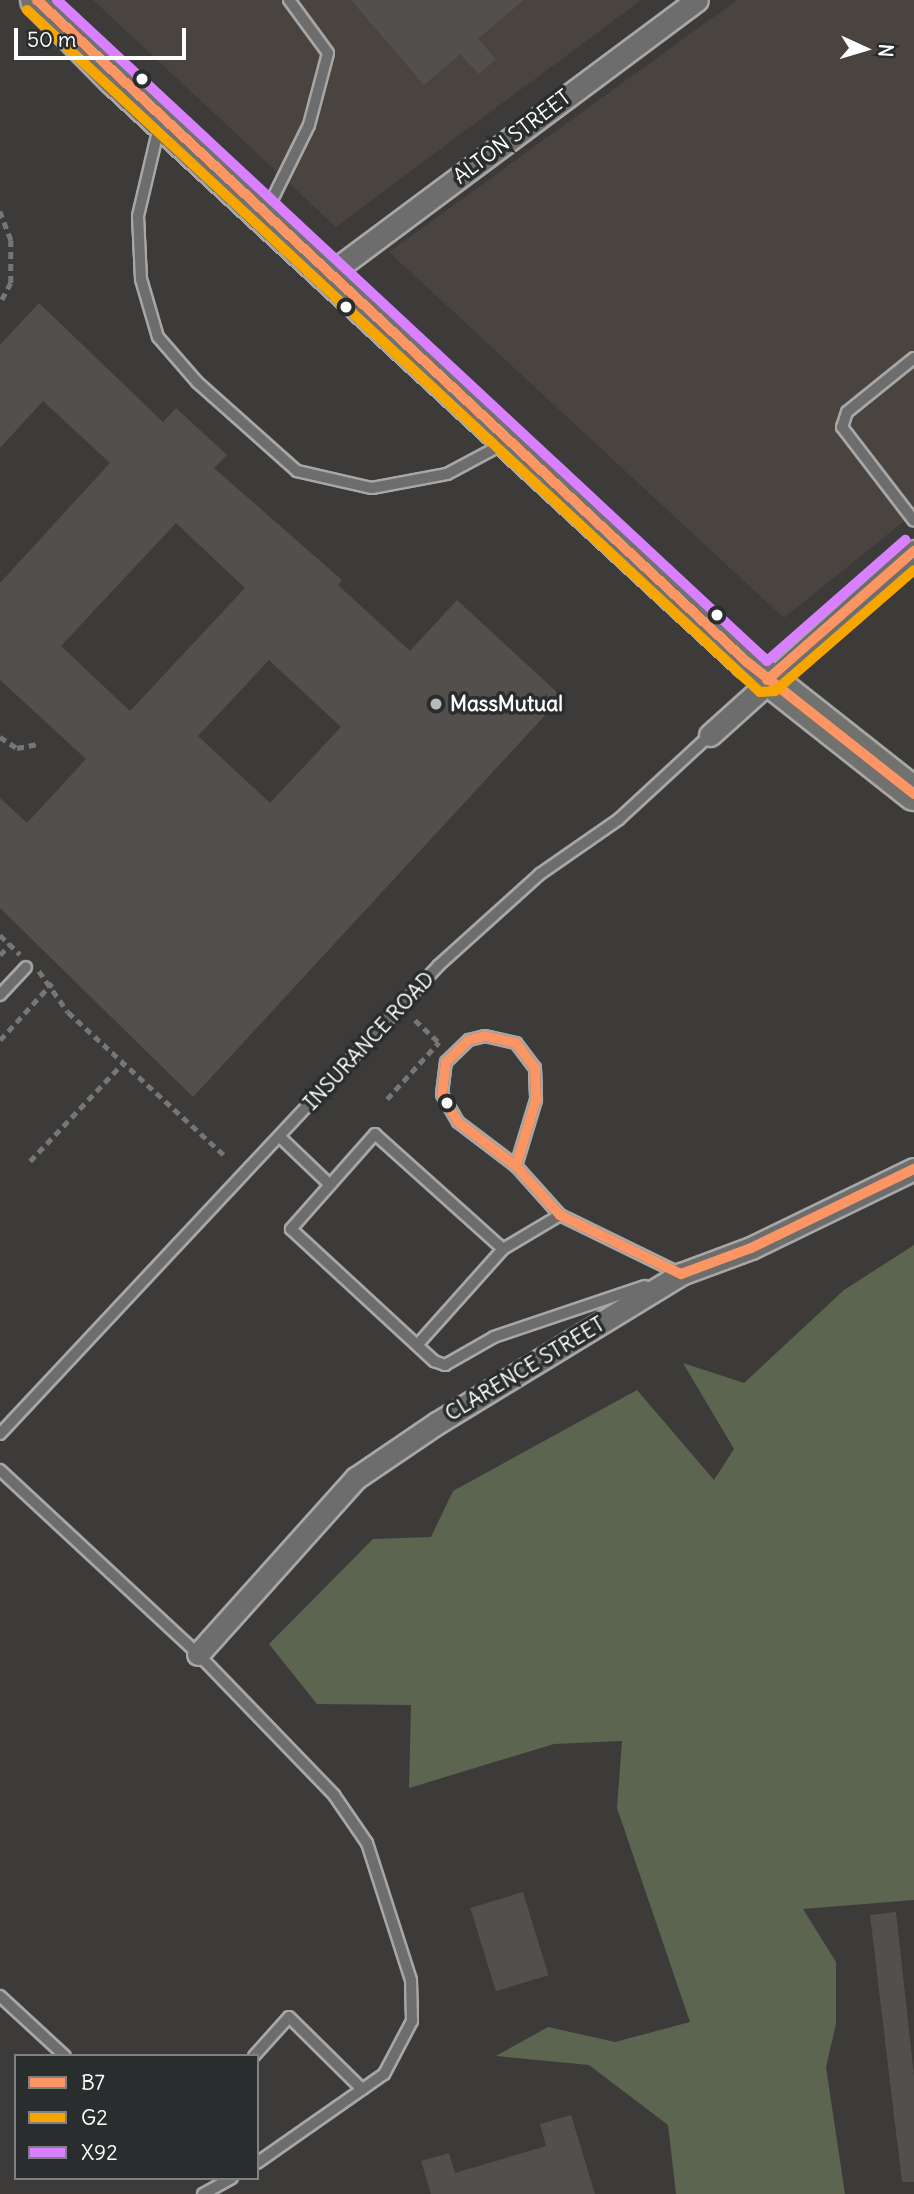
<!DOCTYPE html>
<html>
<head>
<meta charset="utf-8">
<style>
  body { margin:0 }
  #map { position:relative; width:914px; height:2194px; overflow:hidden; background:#3d3b3a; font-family:Delius,sans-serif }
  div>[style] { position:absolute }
  .built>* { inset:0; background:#4a4440 }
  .green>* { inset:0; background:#5b654f }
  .building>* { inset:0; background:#524f4c; transform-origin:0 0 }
  .path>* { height:4.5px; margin-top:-2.25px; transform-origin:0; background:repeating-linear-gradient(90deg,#767676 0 7px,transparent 0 12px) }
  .roads { filter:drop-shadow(2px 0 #a8a7a6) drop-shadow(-2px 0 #a8a7a6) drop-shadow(0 2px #a8a7a6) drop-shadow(0 -2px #a8a7a6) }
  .lane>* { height:10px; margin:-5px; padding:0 5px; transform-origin:5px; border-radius:5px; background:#6d6d6d }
  .street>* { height:21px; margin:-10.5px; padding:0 10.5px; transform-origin:10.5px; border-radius:10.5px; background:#6d6d6d }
  .primary>* { height:32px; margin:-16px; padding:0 16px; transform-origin:16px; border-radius:16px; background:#71716f }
  .bus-1>* { height:10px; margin:-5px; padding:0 5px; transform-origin:5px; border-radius:5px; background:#fb9564 }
  .bus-2>* { height:10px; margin:-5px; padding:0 5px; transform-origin:5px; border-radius:5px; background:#f7a600 }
  .bus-3>* { height:10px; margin:-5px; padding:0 5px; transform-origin:5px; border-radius:5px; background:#d880ff }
  .dots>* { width:19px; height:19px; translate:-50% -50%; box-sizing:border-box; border:4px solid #2a2d2e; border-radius:50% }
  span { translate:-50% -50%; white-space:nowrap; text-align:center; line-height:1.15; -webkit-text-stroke:7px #2a2d2e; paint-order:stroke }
  .street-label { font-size:21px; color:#fff }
  .poi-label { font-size:21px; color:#fff; font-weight:700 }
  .left { translate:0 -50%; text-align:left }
  .legend { position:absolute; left:14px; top:2054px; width:245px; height:126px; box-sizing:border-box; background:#2a2d2e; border:2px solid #7f8182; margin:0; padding:9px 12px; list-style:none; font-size:21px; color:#fff }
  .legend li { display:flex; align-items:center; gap:14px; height:35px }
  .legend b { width:35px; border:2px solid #7f8182 }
  .north { position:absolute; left:830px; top:14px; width:70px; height:70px; -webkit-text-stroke:5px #2a2d2e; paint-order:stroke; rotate:94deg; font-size:19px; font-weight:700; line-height:28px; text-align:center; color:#fff }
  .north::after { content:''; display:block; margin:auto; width:24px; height:32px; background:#fff; clip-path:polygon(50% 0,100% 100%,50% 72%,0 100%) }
  .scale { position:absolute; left:14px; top:28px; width:172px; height:32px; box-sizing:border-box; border:4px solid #fff; border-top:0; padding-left:9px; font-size:21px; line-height:24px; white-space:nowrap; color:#fff; -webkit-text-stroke:5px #2a2d2e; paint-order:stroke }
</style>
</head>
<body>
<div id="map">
  <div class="built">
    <i style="clip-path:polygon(93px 0,641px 0,336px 227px)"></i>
    <i style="clip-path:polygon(737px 0,914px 0,914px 513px,784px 618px,389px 252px)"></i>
  </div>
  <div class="green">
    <i style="clip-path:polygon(914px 1245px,914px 1900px,803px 1909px,836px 1962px,836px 2024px,826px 2067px,845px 2194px,676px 2194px,668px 2125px,589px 2065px,496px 2056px,548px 2027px,615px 2042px,690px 2022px,617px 1808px,622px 1741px,554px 1744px,409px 1788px,411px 1705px,317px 1704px,269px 1644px,373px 1539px,431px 1537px,453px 1491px,637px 1390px,714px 1480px,734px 1449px,683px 1363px,744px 1383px,844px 1290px)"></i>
  </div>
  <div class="building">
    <i style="clip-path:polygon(351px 0,524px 0,478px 39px,496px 59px,479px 74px,460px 54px,424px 85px)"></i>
    <i style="clip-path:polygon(evenodd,39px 303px,163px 422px,176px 408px,227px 455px,214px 468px,342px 580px,338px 585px,410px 651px,457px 600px,562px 697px,193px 1097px,0 908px,0 798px,27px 823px,86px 759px,0 680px,0 583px,110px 463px,43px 401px,0 448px,0 345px,39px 303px,176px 523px,245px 588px,130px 711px,61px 646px,176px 523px,39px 303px,269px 660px,341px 727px,270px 803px,198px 736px,269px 660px)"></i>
    <i style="left:523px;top:1892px;width:87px;height:55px;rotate:73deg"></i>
    <i style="clip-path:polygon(896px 1912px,914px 2076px,914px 2182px,902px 2182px,870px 1915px)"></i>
    <i style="clip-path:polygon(571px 2115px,595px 2194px,431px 2194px,421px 2161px,449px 2153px,455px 2173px,546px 2146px,540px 2124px)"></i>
  </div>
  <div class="path">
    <i style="left:0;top:211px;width:31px;rotate:69deg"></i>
    <i style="left:11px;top:240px;width:43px;rotate:90deg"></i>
    <i style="left:11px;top:283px;width:24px;rotate:118deg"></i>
    <i style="left:0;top:737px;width:20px;rotate:33deg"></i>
    <i style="left:17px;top:748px;width:21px;rotate:-11deg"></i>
    <i style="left:0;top:935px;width:28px;rotate:44deg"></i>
    <i style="left:0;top:955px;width:15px;rotate:-48deg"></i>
    <i style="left:39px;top:971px;width:50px;rotate:54.7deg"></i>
    <i style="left:68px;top:1012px;width:214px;rotate:42.5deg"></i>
    <i style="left:415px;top:1020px;width:34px;rotate:43deg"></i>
    <i style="left:0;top:1040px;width:77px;rotate:-47.6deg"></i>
    <i style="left:387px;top:1099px;width:77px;rotate:-47.6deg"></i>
    <i style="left:30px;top:1161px;width:135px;rotate:-46.5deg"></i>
  </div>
  <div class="roads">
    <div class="lane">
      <i style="left:159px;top:127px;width:91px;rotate:103.3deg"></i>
      <i style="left:138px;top:216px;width:63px;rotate:87.3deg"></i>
      <i style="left:141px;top:279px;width:60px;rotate:73.7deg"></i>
      <i style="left:158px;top:337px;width:60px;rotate:49.1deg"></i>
      <i style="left:197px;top:382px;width:134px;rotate:41.7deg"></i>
      <i style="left:297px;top:471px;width:77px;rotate:12.8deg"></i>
      <i style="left:372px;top:488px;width:76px;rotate:-10.6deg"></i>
      <i style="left:447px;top:474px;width:66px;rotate:-28.1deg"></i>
      <i style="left:265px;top:214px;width:99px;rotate:-63.7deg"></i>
      <i style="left:309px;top:125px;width:74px;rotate:-75.2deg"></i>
      <i style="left:328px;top:53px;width:66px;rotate:-126.3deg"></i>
      <i style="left:914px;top:358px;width:86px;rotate:141.1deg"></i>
      <i style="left:847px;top:412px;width:16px;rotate:108deg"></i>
      <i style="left:842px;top:427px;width:118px;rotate:52.5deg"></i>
      <i style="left:0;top:995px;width:38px;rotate:-47deg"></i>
      <i style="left:485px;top:1036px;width:32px;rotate:13deg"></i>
      <i style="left:516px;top:1043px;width:31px;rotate:53deg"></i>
      <i style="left:535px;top:1068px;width:32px;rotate:88deg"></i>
      <i style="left:536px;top:1100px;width:69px;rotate:106.9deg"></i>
      <i style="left:516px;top:1166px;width:73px;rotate:-142.8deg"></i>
      <i style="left:458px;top:1122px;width:32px;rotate:-120deg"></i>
      <i style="left:442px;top:1094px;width:32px;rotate:-83deg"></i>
      <i style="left:446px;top:1062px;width:32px;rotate:-44deg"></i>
      <i style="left:469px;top:1040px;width:16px;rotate:-14deg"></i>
      <i style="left:280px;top:1137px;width:69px;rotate:43.8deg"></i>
      <i style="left:516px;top:1166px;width:66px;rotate:48.1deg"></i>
      <i style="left:560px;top:1215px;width:135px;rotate:26deg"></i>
      <i style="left:503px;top:1249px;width:66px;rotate:-30.8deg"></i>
      <i style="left:419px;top:1343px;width:126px;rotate:-48.2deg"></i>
      <i style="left:503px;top:1249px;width:172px;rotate:-138.1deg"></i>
      <i style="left:375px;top:1134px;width:127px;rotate:131.5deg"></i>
      <i style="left:291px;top:1229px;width:195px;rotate:42.7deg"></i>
      <i style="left:434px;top:1361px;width:12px;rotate:20deg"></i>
      <i style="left:445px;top:1365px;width:56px;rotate:-29.7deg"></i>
      <i style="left:494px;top:1337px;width:159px;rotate:-18.7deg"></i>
      <i style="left:0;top:1434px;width:642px;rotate:-46.89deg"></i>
      <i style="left:439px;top:965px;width:136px;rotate:-42deg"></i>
      <i style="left:540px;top:874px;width:96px;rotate:-34.8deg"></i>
      <i style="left:619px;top:819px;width:124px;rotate:-42.7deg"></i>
      <i style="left:0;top:1470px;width:270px;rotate:42.9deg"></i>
      <i style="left:198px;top:1654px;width:196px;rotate:46deg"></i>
      <i style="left:334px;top:1795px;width:58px;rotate:55.5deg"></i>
      <i style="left:367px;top:1843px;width:144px;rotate:72.2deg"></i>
      <i style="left:411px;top:1980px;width:41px;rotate:88.6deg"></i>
      <i style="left:412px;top:2021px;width:60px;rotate:117.8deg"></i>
      <i style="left:384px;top:2074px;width:155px;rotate:145deg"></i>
      <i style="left:0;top:1996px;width:88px;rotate:42.7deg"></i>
      <i style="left:254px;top:2056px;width:52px;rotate:-48.1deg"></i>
      <i style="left:289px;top:2017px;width:103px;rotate:44.6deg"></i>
      <i style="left:203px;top:2194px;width:33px;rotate:-29deg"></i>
    </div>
    <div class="street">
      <i style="left:328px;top:275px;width:460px;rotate:-36.7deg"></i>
      <i style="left:710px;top:735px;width:275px;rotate:-42deg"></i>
      <i style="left:198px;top:1654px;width:237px;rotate:-48.1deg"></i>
      <i style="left:356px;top:1478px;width:98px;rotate:-34.2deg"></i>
      <i style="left:437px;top:1423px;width:286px;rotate:-31.4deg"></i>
      <i style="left:681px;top:1274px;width:75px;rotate:-20.4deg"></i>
      <i style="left:751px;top:1248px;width:181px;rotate:-25.9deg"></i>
    </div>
    <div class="primary">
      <i style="left:37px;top:0;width:110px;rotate:45.4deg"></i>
      <i style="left:114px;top:78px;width:861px;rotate:42.69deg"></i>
      <i style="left:747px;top:662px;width:213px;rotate:38.3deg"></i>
    </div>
  </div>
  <div class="bus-1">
    <i style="left:37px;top:0;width:971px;rotate:43deg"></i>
    <i style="left:747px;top:662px;width:213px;rotate:38.3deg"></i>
    <i style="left:767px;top:680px;width:196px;rotate:-41.3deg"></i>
    <i style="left:485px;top:1036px;width:32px;rotate:13deg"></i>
    <i style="left:516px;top:1043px;width:31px;rotate:53deg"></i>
    <i style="left:535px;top:1068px;width:32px;rotate:88deg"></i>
    <i style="left:536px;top:1100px;width:69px;rotate:106.9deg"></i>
    <i style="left:516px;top:1166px;width:73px;rotate:-142.8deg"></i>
    <i style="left:458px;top:1122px;width:32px;rotate:-120deg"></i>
    <i style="left:442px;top:1094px;width:32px;rotate:-83deg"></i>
    <i style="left:446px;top:1062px;width:32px;rotate:-44deg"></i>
    <i style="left:469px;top:1040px;width:16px;rotate:-14deg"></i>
    <i style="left:516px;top:1166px;width:66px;rotate:48.1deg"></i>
    <i style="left:560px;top:1215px;width:135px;rotate:26deg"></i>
    <i style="left:681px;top:1274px;width:75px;rotate:-20.4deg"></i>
    <i style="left:751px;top:1248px;width:181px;rotate:-25.9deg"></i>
  </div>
  <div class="bus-2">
    <i style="left:27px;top:10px;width:1001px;rotate:42.94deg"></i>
    <i style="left:760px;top:692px;width:15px;rotate:-4deg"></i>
    <i style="left:775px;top:691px;width:184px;rotate:-41deg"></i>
  </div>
  <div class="bus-3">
    <i style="left:57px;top:0;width:970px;rotate:42.95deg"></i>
    <i style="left:767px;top:661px;width:184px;rotate:-41.2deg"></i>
  </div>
  <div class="dots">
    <i style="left:142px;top:79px;background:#fff"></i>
    <i style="left:346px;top:307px;background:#fff"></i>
    <i style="left:717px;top:615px;background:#fff"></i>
    <i style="left:436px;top:704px;background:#bbbaba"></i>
    <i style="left:447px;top:1103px;background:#fff"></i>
  </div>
  <div class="street-label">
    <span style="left:512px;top:137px;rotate:-37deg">ALTON STREET</span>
    <span style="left:369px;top:1041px;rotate:-47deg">INSURANCE ROAD</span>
    <span style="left:525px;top:1369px;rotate:-31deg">CLARENCE STREET</span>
  </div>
  <div class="poi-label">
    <span class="left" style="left:450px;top:704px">MassMutual</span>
  </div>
  <ul class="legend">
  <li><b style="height:9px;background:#fb9564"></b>B7</li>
  <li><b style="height:9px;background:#f7a600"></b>G2</li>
  <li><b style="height:9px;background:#d880ff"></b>X92</li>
  </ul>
  <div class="north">N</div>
  <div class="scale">50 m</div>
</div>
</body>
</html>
